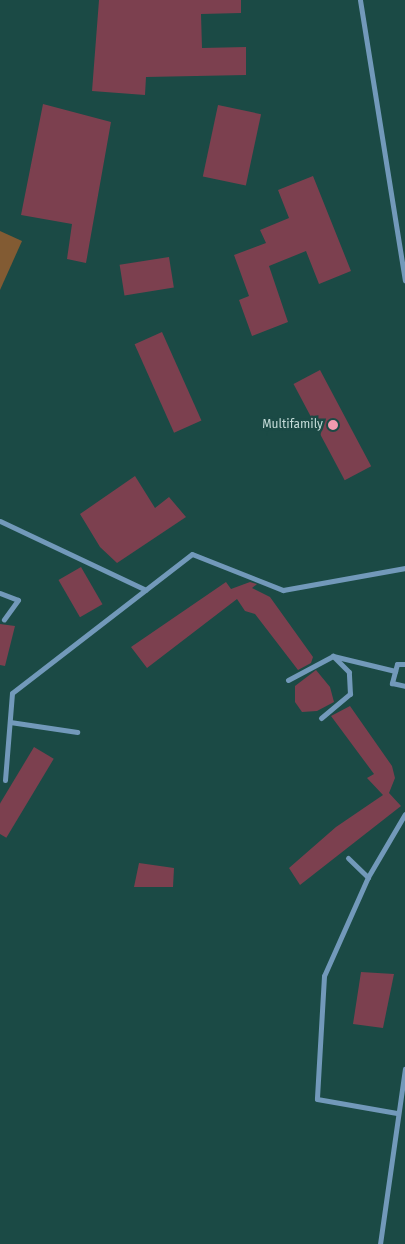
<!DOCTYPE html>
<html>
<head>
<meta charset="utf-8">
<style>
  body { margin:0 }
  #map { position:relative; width:405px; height:1244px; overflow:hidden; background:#1b4a45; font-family:"Fira Sans",sans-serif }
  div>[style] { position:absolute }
  .green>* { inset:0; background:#825b33 }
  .building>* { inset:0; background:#7c404f; transform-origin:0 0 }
  .minor>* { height:5px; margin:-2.5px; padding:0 2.5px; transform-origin:2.5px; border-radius:2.5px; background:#7299ba }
  .dots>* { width:14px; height:14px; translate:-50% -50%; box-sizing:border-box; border:2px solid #1b4a45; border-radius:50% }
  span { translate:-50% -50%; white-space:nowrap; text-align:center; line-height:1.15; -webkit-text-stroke:5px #1b4a45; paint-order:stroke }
  .poi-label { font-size:12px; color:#c5dcd9 }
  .right { translate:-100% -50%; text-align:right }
</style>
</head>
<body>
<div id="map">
  <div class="green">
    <i style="clip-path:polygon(0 231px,22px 241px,0 290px)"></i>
  </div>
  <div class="building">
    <i style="clip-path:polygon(99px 0,241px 0,241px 13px,201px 14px,202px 48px,246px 47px,246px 75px,146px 77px,145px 95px,92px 91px)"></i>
    <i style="clip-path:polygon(43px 104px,111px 122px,86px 263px,67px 259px,72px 224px,21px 215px)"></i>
    <i style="left:218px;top:105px;width:44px;height:73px;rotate:12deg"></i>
    <i style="clip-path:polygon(313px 176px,351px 271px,319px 284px,306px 251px,269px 266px,288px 322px,252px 336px,239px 300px,249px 296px,234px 255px,266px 243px,260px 230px,289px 218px,278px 190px)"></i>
    <i style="left:169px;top:257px;width:31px;height:50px;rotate:81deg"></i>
    <i style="left:162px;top:332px;width:97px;height:30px;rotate:66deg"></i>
    <i style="left:320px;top:370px;width:109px;height:30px;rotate:62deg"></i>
    <i style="clip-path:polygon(135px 476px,155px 508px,169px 497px,186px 517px,117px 563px,100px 547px,80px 514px)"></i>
    <i style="left:81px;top:567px;width:43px;height:26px;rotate:60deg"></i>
    <i style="clip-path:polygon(226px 582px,231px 589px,250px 582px,257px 584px,252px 588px,270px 597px,313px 657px,311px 663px,298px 670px,255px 614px,245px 611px,237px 599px,147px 668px,131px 647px)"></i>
    <i style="clip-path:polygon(0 624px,15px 626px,5px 666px,0 665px)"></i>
    <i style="clip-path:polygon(316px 670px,330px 687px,334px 702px,317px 711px,302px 712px,295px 702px,295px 686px)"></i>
    <i style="clip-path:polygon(350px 706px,392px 766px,395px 778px,389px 793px,401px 806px,300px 885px,289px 868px,336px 827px,383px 795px,367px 778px,374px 774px,331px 716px)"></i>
    <i style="left:34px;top:747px;width:23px;height:92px;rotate:31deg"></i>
    <i style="clip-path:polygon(139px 863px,174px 868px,173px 887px,134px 887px)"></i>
    <i style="clip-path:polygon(361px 972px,394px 974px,383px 1028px,353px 1024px)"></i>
  </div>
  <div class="minor">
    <i style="left:360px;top:0;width:284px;rotate:80.9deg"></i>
    <i style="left:0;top:521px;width:161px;rotate:25.3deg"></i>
    <i style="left:0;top:593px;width:19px;rotate:21deg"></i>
    <i style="left:18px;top:600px;width:24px;rotate:126deg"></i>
    <i style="left:405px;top:664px;width:8px;rotate:180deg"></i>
    <i style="left:397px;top:664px;width:20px;rotate:105deg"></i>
    <i style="left:392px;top:683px;width:13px;rotate:13deg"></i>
    <i style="left:288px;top:680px;width:51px;rotate:-28.1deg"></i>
    <i style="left:333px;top:656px;width:64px;rotate:13.6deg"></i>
    <i style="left:321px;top:718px;width:38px;rotate:-40deg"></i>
    <i style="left:350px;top:694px;width:22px;rotate:-93deg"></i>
    <i style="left:349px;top:672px;width:23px;rotate:-135deg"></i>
    <i style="left:10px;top:722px;width:68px;rotate:8.5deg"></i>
    <i style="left:5px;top:780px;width:87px;rotate:-85.4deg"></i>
    <i style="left:12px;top:693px;width:227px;rotate:-37.7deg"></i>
    <i style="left:192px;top:554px;width:98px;rotate:21.6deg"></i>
    <i style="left:283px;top:590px;width:124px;rotate:-10.2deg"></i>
    <i style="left:348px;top:858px;width:28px;rotate:44deg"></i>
    <i style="left:368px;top:877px;width:108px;rotate:114deg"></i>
    <i style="left:324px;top:976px;width:123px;rotate:93.3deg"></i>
    <i style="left:317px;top:1099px;width:81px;rotate:9.9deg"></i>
    <i style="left:368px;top:877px;width:73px;rotate:-59.6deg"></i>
    <i style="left:380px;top:1244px;width:177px;rotate:-81.9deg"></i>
  </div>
  <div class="dots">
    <i style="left:333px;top:425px;background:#f29aae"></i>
  </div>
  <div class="poi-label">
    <span class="right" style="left:323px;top:425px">Multifamily</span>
  </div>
</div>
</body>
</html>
